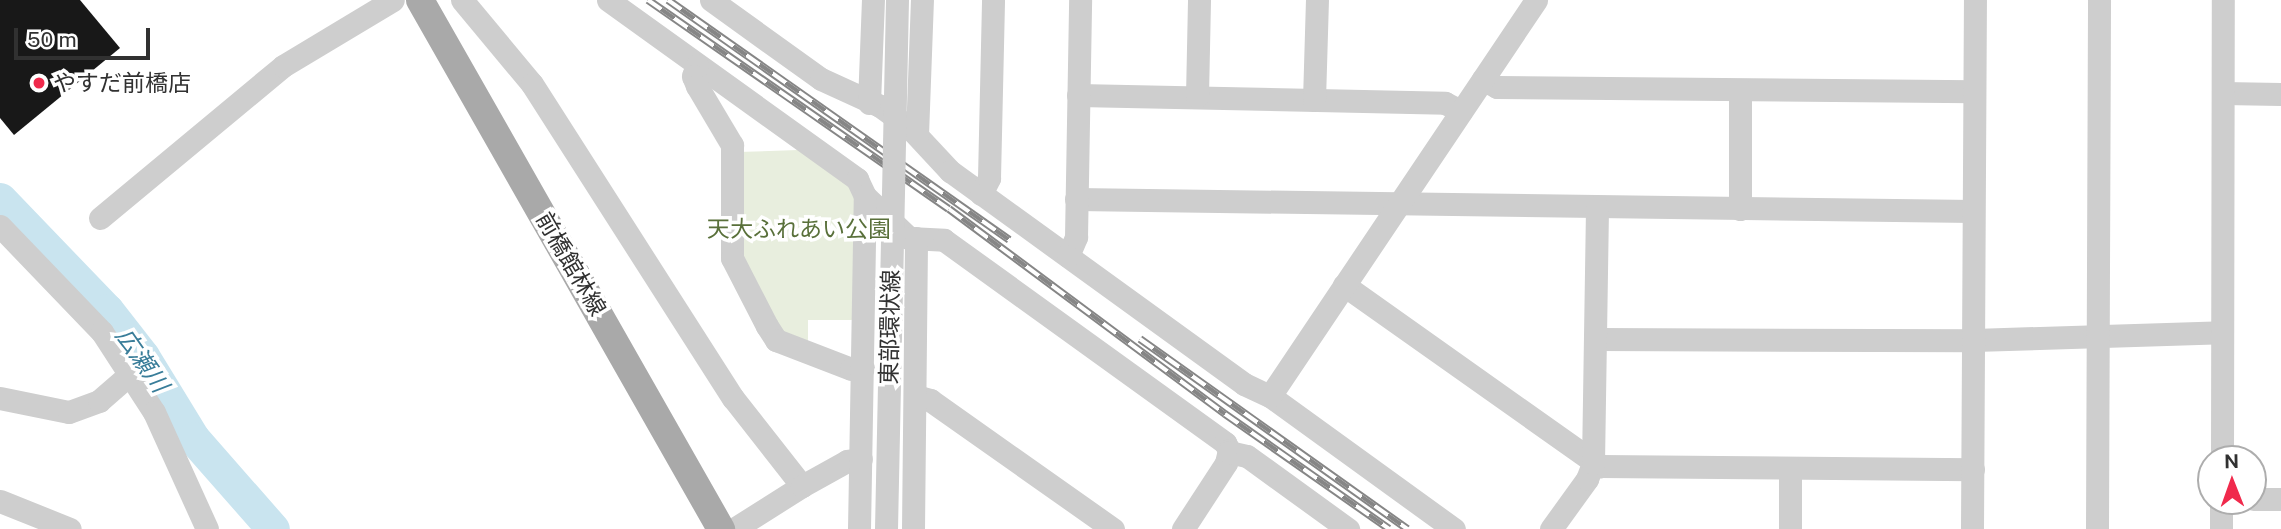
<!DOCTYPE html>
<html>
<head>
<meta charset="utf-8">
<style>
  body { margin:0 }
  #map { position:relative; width:2281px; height:529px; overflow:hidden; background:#fff; font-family:"Public Sans","Noto Sans JP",sans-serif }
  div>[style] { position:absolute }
  .green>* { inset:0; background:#e8eede }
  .river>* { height:33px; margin:-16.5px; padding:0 16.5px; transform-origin:16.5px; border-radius:16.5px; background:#c9e4ef }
  .building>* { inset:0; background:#181818 }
  .minor>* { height:23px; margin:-11.5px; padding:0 11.5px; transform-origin:11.5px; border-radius:11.5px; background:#cecece }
  .major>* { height:28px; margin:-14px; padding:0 14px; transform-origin:14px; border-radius:14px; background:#a9a9a9 }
  .rail>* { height:8px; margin-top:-4px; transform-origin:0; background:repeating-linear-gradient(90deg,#fff 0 16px,#868686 0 32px); box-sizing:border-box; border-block:2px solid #868686 }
  .minor-bridge>* { height:23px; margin:-11.5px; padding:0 11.5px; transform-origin:11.5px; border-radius:11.5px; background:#cecece }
  .dots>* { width:19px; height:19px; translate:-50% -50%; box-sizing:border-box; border:4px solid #fff; border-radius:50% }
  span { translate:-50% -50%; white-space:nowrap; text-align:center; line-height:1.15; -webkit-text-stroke:7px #fff; paint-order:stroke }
  .poi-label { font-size:23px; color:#313131 }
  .left { translate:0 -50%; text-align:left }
  .park-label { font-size:23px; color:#59703a }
  .street-label { font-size:23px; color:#313131 }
  .water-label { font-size:24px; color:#397d99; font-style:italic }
  .north { position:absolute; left:2197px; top:445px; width:70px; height:70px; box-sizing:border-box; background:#fff; border:2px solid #adadad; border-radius:50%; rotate:359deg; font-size:19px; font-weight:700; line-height:28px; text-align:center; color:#313131 }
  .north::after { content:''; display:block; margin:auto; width:24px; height:32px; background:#f02a4c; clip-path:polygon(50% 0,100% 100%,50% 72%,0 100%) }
  .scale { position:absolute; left:14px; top:28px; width:136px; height:32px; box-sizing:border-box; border:4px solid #313131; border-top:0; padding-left:9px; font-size:21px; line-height:24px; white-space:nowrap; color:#313131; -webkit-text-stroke:5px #fff; paint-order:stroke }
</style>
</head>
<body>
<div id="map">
  <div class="green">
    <i style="clip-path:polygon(798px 150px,855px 190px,858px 320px,808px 320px,808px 346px,779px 334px,740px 258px,738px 152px)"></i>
  </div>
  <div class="river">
    <i style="left:0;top:199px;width:154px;rotate:46.1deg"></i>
    <i style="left:107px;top:310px;width:58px;rotate:52deg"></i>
    <i style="left:143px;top:356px;width:96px;rotate:58.6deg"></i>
    <i style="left:193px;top:438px;width:121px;rotate:48.7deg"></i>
  </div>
  <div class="building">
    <i style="clip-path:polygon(0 0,80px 0,120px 48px,14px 135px,0 118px)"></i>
  </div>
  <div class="minor">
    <i style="left:462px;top:0;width:109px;rotate:50.2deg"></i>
    <i style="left:532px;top:84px;width:373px;rotate:57.4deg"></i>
    <i style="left:733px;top:398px;width:112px;rotate:51.9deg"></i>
    <i style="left:608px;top:0;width:307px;rotate:35.7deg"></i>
    <i style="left:857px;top:179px;width:19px;rotate:65deg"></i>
    <i style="left:865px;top:196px;width:61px;rotate:43.7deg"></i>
    <i style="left:909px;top:238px;width:35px;rotate:3deg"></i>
    <i style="left:944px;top:240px;width:347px;rotate:35.8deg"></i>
    <i style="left:1225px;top:443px;width:8px;rotate:60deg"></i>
    <i style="left:1229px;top:450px;width:13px;rotate:103deg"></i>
    <i style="left:1226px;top:463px;width:79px;rotate:123.1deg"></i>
    <i style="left:711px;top:0;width:135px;rotate:35.7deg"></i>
    <i style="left:821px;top:79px;width:65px;rotate:24.6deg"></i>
    <i style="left:880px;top:106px;width:34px;rotate:36deg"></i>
    <i style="left:908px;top:126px;width:62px;rotate:47deg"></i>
    <i style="left:950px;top:171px;width:363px;rotate:35.9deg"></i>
    <i style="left:1244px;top:384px;width:29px;rotate:25deg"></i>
    <i style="left:1270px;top:396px;width:227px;rotate:35.9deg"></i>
    <i style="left:697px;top:65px;width:12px;rotate:110deg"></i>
    <i style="left:693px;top:76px;width:11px;rotate:68deg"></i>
    <i style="left:697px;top:86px;width:69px;rotate:59.3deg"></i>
    <i style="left:732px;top:145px;width:113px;rotate:90deg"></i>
    <i style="left:732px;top:258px;width:76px;rotate:62.8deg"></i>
    <i style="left:767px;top:326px;width:17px;rotate:57deg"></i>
    <i style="left:776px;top:340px;width:80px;rotate:21.1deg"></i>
    <i style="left:851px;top:369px;width:12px;rotate:-5deg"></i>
    <i style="left:1483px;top:79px;width:16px;rotate:30deg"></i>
    <i style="left:1497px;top:87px;width:477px;rotate:0.5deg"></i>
    <i style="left:2223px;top:93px;width:58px;rotate:1deg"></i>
    <i style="left:1078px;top:95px;width:367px;rotate:1.2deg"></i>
    <i style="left:1445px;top:103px;width:18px;rotate:27deg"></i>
    <i style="left:1197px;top:96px;width:96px;rotate:-88.8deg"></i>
    <i style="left:1314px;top:100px;width:100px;rotate:-88.3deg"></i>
    <i style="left:869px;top:103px;width:103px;rotate:-87.8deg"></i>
    <i style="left:917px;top:135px;width:135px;rotate:-87.9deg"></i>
    <i style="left:981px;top:194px;width:18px;rotate:-63deg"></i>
    <i style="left:989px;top:178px;width:178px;rotate:-88.7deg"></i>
    <i style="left:1076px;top:199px;width:897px;rotate:0.77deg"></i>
    <i style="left:1740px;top:209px;width:119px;rotate:-90deg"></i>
    <i style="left:100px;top:218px;width:238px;rotate:-39.7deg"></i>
    <i style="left:283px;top:66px;width:128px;rotate:-31deg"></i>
    <i style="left:0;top:226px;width:147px;rotate:46.1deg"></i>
    <i style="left:102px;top:332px;width:95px;rotate:57deg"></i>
    <i style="left:154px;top:412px;width:128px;rotate:65.6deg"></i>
    <i style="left:1068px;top:256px;width:21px;rotate:-67deg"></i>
    <i style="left:1076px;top:237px;width:237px;rotate:-89deg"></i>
    <i style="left:1344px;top:285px;width:314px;rotate:35.3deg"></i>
    <i style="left:1600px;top:466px;width:373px;rotate:0.5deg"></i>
    <i style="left:1597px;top:339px;width:377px;rotate:0.2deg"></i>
    <i style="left:1974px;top:340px;width:248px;rotate:-1.8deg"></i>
    <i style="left:916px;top:396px;width:15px;rotate:16deg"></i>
    <i style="left:930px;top:400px;width:224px;rotate:35.2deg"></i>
    <i style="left:1270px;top:396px;width:477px;rotate:-56.1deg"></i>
    <i style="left:0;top:398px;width:70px;rotate:11.5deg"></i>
    <i style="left:69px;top:412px;width:32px;rotate:-20deg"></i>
    <i style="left:99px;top:401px;width:41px;rotate:-41.1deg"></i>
    <i style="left:1229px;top:452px;width:18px;rotate:13deg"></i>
    <i style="left:1247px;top:456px;width:125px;rotate:35.9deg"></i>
    <i style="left:2222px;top:459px;width:459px;rotate:-89.9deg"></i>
    <i style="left:2253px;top:499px;width:28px"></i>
    <i style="left:0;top:501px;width:75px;rotate:21.8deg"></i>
    <i style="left:734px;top:529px;width:80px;rotate:-32.3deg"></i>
    <i style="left:802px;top:486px;width:51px;rotate:-29.1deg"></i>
    <i style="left:847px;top:461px;width:14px;rotate:-8deg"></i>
    <i style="left:859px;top:529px;width:333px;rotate:-89deg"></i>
    <i style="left:913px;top:529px;width:291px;rotate:-89.4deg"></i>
    <i style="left:1551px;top:529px;width:62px;rotate:-54.2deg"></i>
    <i style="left:1587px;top:479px;width:17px;rotate:-69deg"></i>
    <i style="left:1593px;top:463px;width:256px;rotate:-89.1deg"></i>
    <i style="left:1790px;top:529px;width:61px;rotate:-90deg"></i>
    <i style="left:1972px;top:529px;width:529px;rotate:-89.68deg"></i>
    <i style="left:2097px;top:529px;width:529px;rotate:-89.78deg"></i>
    <i style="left:2221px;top:529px;width:28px;rotate:-90deg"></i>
  </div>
  <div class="major">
    <i style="left:420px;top:0;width:609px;rotate:60.36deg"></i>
  </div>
  <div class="rail">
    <i style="left:648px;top:0;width:366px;rotate:34.8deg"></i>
    <i style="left:949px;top:209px;width:344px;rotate:36.6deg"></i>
    <i style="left:1225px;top:414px;width:200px;rotate:35deg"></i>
    <i style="left:668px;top:0;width:417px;rotate:35.1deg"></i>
    <i style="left:1140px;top:339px;width:328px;rotate:35.4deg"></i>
  </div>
  <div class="minor-bridge">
    <i style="left:886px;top:529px;width:529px;rotate:-88.81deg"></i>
  </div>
  <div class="dots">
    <i style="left:39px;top:83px;background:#f02a4c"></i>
  </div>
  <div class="poi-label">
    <span class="left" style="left:53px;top:83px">やすだ前橋店</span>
  </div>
  <div class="park-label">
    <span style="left:799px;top:229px">天大ふれあい公園</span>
  </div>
  <div class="street-label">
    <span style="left:571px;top:264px;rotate:60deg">前橋館林線</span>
    <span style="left:890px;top:327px;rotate:-89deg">東部環状線</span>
  </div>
  <div class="water-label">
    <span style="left:142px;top:360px;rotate:55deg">広瀬川</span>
  </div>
  <div class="north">N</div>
  <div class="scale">50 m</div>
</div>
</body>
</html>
